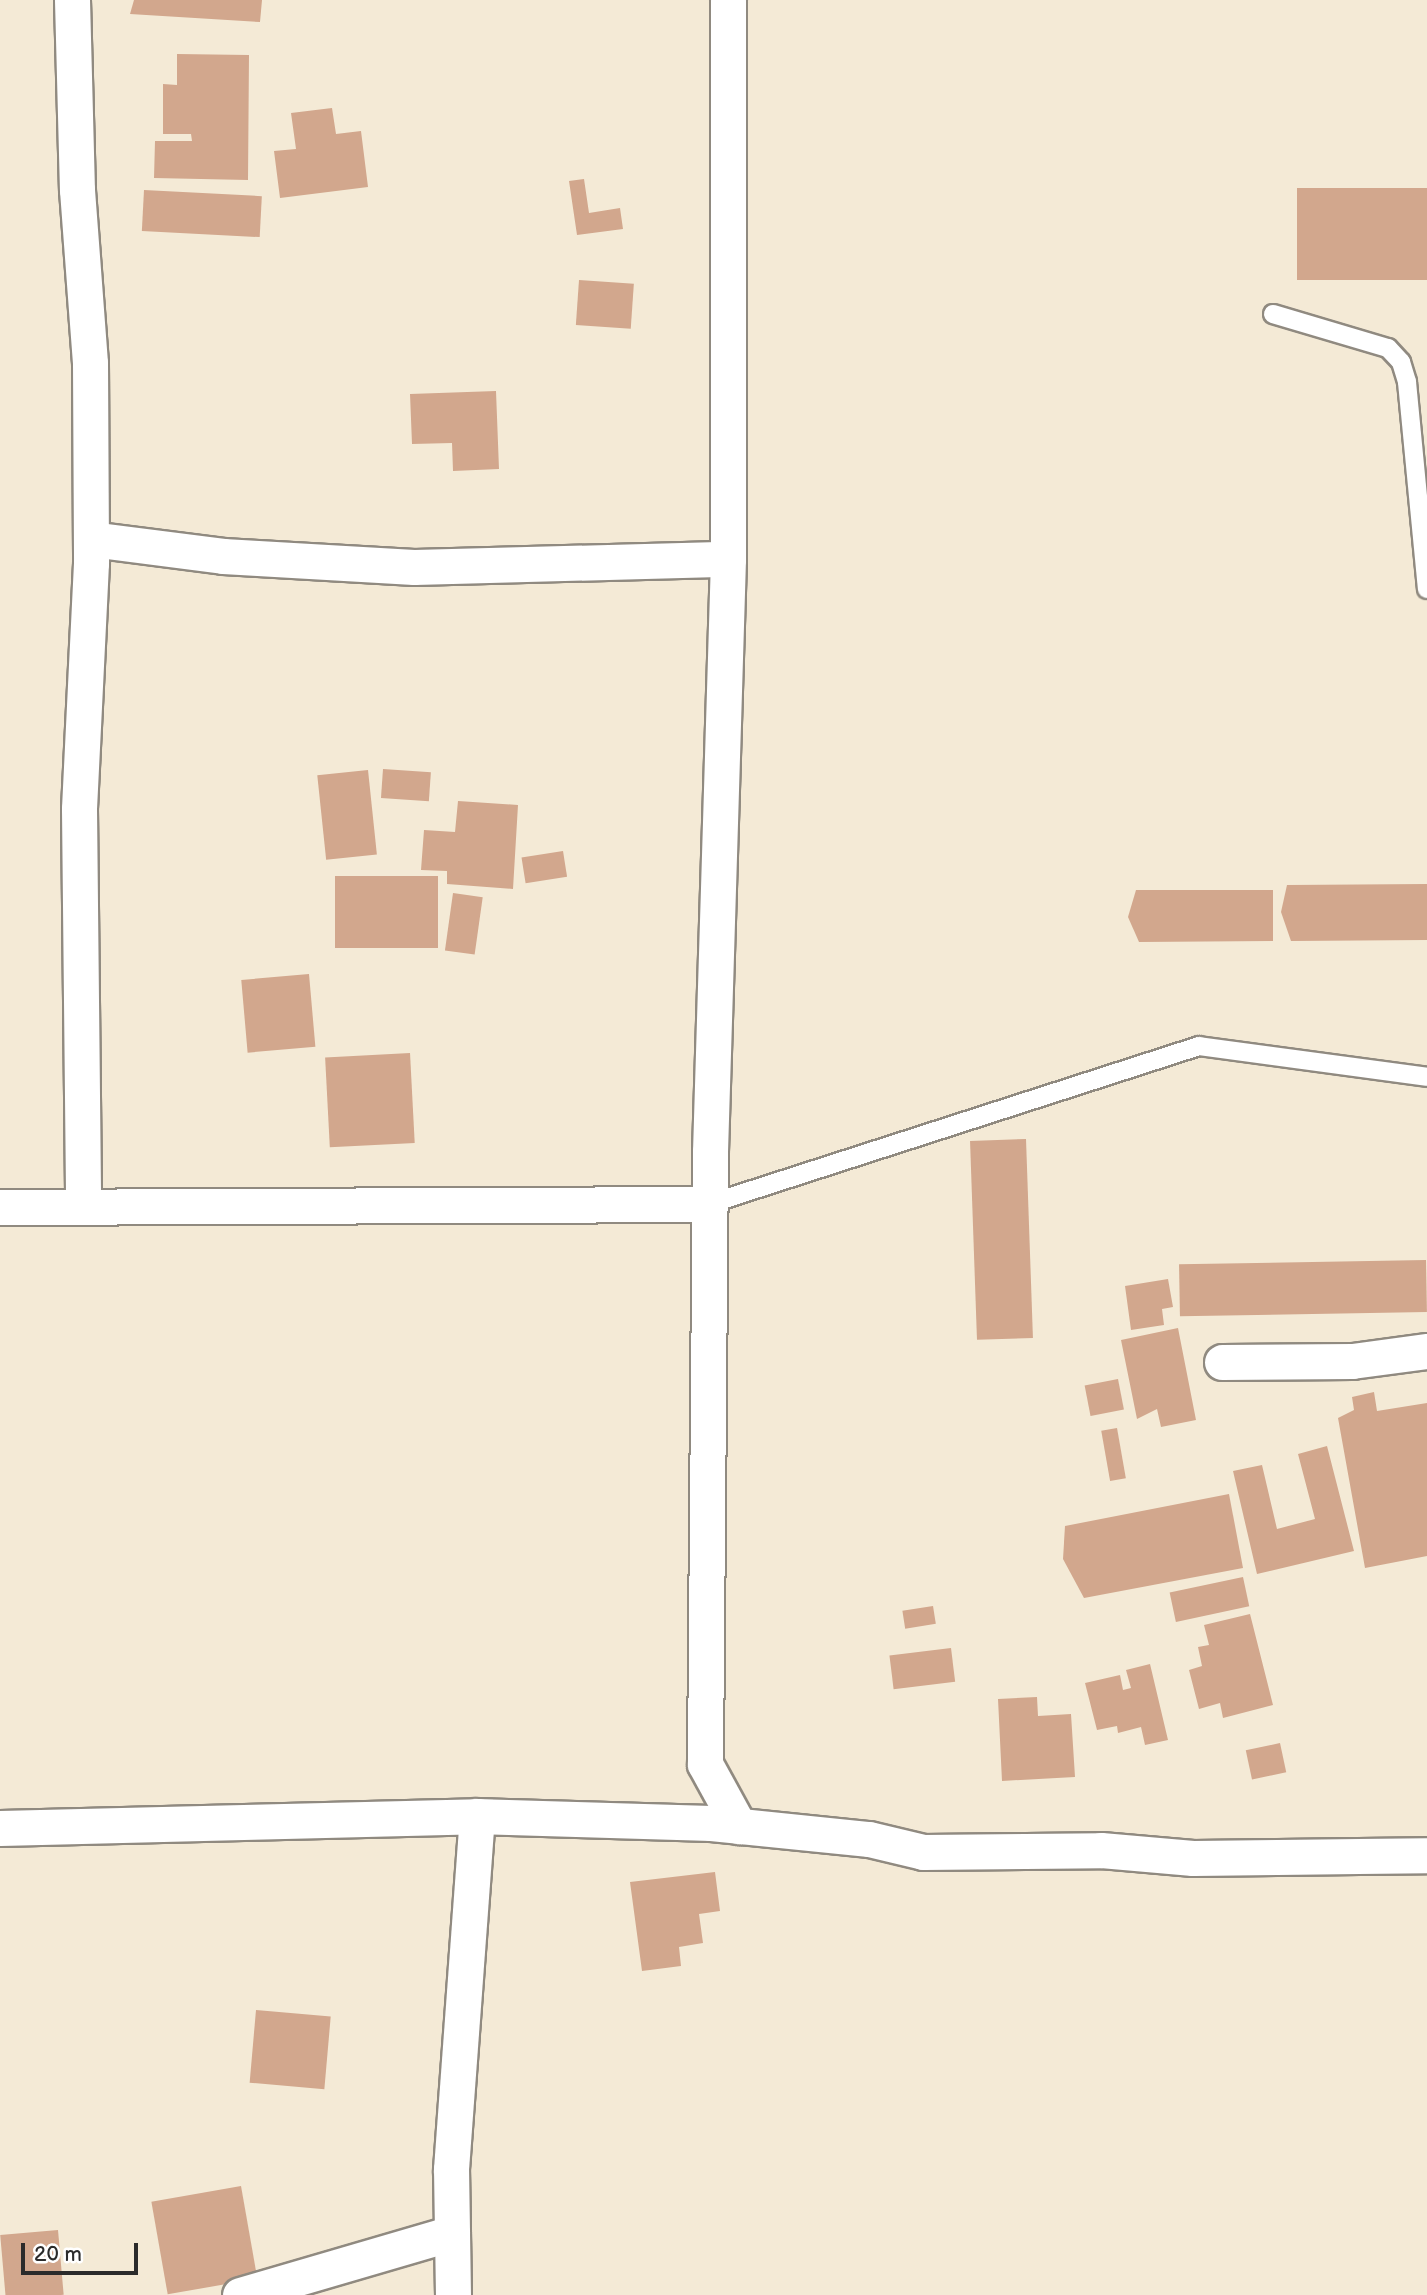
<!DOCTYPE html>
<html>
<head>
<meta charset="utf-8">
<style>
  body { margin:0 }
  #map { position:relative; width:1427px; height:2295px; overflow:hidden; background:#f4ead6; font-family:"Balsamiq Sans",sans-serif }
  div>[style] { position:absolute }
  .building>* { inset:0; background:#d2a78d; transform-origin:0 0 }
  .roads { filter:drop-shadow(2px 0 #908a80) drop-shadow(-2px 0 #908a80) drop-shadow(0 2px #908a80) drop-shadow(0 -2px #908a80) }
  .lane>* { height:18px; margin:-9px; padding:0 9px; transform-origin:9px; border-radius:9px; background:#fff }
  .street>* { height:35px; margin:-17.5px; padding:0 17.5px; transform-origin:17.5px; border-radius:17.5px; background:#fff }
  span { translate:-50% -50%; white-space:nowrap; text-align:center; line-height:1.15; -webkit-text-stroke:7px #fff; paint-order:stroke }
  .scale { position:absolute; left:21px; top:2243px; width:117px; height:32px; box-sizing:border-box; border:4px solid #2b2b2b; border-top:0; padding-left:9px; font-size:21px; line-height:24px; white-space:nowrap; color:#2b2b2b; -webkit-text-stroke:5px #fff; paint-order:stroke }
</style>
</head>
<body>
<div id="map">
  <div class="building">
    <i style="clip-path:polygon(134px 0,262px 0,260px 22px,130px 14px)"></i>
    <i style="clip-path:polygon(177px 54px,249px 55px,248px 180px,154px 178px,155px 141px,192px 141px,191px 134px,163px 134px,163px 84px,177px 85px)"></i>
    <i style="clip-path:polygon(332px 108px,336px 134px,361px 131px,368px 187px,280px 198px,274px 151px,296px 149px,291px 113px)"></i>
    <i style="clip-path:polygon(584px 179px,589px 213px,620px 208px,623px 229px,577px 235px,569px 181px)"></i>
    <i style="left:1297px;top:188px;width:130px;height:92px"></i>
    <i style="left:144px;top:190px;width:118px;height:41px;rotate:3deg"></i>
    <i style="left:579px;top:280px;width:55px;height:45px;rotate:4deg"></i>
    <i style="clip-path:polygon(496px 391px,499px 469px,453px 471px,452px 443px,412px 444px,410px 394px)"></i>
    <i style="left:383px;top:769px;width:48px;height:29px;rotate:4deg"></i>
    <i style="left:368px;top:770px;width:85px;height:51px;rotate:84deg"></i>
    <i style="clip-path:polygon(458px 801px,518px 805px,513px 889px,447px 884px,447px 871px,421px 870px,424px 830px,455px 832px)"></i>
    <i style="left:563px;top:851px;width:26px;height:42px;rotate:81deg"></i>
    <i style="left:335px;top:876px;width:103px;height:72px"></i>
    <i style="clip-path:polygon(1427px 884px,1427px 940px,1291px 941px,1281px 912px,1287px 885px)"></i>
    <i style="clip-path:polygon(1136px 890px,1273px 890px,1273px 941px,1139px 942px,1128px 917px)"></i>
    <i style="left:453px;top:893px;width:30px;height:58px;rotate:8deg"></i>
    <i style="left:309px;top:974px;width:73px;height:68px;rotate:85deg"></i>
    <i style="left:410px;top:1053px;width:90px;height:85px;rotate:87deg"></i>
    <i style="left:1026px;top:1139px;width:199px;height:56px;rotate:88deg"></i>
    <i style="left:1426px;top:1260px;width:52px;height:247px;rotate:89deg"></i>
    <i style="clip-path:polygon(1168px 1279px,1173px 1307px,1162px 1309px,1164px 1325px,1131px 1330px,1125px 1286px)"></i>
    <i style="clip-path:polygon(1178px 1328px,1196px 1420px,1161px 1427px,1157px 1409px,1137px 1419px,1121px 1340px)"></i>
    <i style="left:1118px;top:1379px;width:31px;height:34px;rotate:79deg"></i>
    <i style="clip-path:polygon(1374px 1392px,1377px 1411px,1427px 1403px,1427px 1556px,1365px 1568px,1338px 1418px,1354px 1410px,1352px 1397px)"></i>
    <i style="left:1117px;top:1428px;width:51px;height:16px;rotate:80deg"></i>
    <i style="clip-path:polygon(1327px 1446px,1354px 1551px,1257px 1574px,1233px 1471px,1262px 1465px,1277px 1529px,1315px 1519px,1298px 1454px)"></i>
    <i style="clip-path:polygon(1229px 1494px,1243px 1568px,1084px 1598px,1063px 1559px,1065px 1526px)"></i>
    <i style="left:1243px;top:1577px;width:30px;height:75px;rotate:78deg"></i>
    <i style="left:933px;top:1606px;width:18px;height:31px;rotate:81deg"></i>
    <i style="clip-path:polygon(1250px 1614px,1273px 1705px,1223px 1718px,1220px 1703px,1199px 1709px,1189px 1670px,1202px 1666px,1198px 1647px,1209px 1645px,1204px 1625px)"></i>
    <i style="left:951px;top:1648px;width:34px;height:62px;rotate:83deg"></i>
    <i style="clip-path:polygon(1150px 1664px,1168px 1740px,1145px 1745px,1141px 1727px,1118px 1733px,1117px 1726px,1097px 1730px,1085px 1683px,1120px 1675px,1123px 1690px,1131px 1688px,1126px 1670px)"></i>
    <i style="clip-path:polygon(1037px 1697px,1038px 1716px,1071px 1714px,1075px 1777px,1002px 1781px,998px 1699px)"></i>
    <i style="left:1280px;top:1743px;width:30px;height:35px;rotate:78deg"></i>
    <i style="clip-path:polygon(715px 1872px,720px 1911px,699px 1914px,703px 1943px,679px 1947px,681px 1966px,642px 1971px,630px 1882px)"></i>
    <i style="left:256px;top:2010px;width:75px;height:73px;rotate:5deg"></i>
    <i style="left:241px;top:2186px;width:94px;height:91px;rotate:80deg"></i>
    <i style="left:58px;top:2230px;width:65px;height:58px;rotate:85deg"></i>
  </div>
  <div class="roads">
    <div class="lane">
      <i style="left:1273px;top:314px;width:120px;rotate:16.5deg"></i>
      <i style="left:1388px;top:348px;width:19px;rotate:47deg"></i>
      <i style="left:1401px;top:362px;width:21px;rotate:73deg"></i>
      <i style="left:1407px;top:382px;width:208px;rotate:84.5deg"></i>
      <i style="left:709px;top:1204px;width:515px;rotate:-17.87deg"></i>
      <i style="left:1199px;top:1046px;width:230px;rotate:7.7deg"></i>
    </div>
    <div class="street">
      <i style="left:72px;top:0;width:190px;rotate:88.5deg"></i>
      <i style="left:77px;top:190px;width:173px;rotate:85.7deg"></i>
      <i style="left:90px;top:363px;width:200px;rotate:89.7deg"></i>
      <i style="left:91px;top:563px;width:246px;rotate:92.8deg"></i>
      <i style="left:79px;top:809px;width:396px;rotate:89.4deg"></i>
      <i style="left:728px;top:0;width:559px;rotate:90deg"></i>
      <i style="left:728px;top:559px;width:593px;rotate:91.74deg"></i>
      <i style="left:710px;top:1152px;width:612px;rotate:90.47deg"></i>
      <i style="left:705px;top:1764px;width:71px;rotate:61.3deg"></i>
      <i style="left:91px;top:539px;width:133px;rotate:7.3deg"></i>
      <i style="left:223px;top:556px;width:191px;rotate:3.3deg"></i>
      <i style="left:414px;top:567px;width:314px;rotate:-1.5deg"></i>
      <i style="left:0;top:1207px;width:709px;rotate:-0.24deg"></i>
      <i style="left:1222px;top:1362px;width:130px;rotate:-0.4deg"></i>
      <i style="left:1352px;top:1361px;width:76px;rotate:-7.6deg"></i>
      <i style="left:0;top:1828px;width:477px;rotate:-1.4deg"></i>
      <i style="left:477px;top:1816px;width:234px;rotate:1.7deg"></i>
      <i style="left:711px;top:1823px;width:159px;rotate:5.8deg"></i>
      <i style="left:869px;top:1839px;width:56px;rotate:13.5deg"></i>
      <i style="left:923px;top:1852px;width:178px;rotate:-0.6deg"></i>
      <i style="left:1101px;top:1850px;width:92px;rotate:5deg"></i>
      <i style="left:1193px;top:1858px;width:234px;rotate:-0.7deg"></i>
      <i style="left:240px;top:2295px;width:221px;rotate:-16.3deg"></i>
      <i style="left:453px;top:2295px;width:126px;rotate:-90.9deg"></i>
      <i style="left:451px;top:2169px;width:354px;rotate:-85.8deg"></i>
    </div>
  </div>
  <div class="scale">20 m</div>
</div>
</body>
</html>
